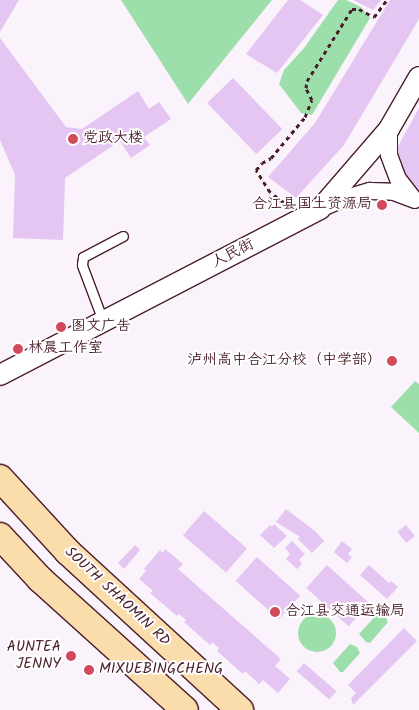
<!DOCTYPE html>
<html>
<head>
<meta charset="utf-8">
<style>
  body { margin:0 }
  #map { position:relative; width:419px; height:710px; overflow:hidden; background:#faf3fc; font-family:Kalam,"LXGW WenKai TC",sans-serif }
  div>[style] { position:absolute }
  .green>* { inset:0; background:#9ddfaa }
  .round { border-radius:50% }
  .building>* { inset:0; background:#e5c5f2; transform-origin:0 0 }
  .path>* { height:3px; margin-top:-1.5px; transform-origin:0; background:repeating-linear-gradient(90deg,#4a1f2b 0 4px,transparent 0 8px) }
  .roads { filter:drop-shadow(1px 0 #4a1f2b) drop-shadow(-1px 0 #4a1f2b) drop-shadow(0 1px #4a1f2b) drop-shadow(0 -1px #4a1f2b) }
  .service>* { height:9px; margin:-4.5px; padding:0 4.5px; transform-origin:4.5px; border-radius:4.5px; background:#fff }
  .minor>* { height:16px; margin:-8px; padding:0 8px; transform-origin:8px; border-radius:8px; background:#fff }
  .tertiary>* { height:20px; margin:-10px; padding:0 10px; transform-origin:10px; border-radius:10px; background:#fff }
  .primary>* { height:26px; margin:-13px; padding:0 13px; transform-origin:13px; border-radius:13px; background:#fbddab }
  .dots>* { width:14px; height:14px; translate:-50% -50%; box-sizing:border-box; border:2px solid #fff; border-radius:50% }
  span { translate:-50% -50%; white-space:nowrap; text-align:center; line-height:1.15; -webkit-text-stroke:4px #fff; paint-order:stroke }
  .poi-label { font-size:15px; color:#4a1f2b }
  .left { translate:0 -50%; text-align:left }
  .right { translate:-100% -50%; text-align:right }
  .street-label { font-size:15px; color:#4a1f2b }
</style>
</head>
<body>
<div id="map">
  <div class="green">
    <i style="clip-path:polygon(121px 0,272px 0,188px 104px)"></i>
    <i style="clip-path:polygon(338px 0,346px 0,361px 7px,370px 18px,312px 115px,301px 113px,279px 84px,284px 70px,304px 48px)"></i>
    <i style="clip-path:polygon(415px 381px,419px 384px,419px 433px,391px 407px)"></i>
    <i style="clip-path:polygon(378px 613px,385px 615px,388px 622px,370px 643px,366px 642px,359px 634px)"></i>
    <i class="round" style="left:298px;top:614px;width:38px;height:38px"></i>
    <i style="clip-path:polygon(350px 644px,357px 647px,360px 653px,343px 672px,340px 672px,333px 663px)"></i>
  </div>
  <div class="building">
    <i style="clip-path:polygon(0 0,19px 0,0 32px)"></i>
    <i style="clip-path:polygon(288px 0,300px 0,323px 15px,277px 73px,246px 54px)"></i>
    <i style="clip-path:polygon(353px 0,381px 0,373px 10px)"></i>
    <i style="clip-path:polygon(390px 0,419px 0,419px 19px,344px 145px,296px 198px,268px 177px,315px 123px)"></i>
    <i style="clip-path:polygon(0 38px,66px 127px,82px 129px,138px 91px,149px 109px,159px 102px,171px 119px,144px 137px,150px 145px,131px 158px,120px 141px,65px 178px,63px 240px,13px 238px,15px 175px,0 140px)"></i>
    <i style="left:233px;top:78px;width:71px;height:36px;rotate:46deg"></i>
    <i style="clip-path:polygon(419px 108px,419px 202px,409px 194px,396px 150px)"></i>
    <i style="clip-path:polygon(286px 509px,316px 532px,324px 541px,312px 553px,298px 539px,300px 537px,276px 522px)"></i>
    <i style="left:204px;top:511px;width:57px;height:32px;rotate:41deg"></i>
    <i style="clip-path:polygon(274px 524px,287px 536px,274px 548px,260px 535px,270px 525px,272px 527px)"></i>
    <i style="left:406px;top:525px;width:14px;height:11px;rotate:51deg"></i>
    <i style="clip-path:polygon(292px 541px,305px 554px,299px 560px,302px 564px,297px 569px,286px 559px,290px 554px,285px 548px)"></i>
    <i style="clip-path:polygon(342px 541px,352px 549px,348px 554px,352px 557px,347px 563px,334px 552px)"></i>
    <i style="clip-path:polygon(135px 545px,140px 550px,124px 569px,118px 563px)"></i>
    <i style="clip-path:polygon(165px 549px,183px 564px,178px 569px,281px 659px,275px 666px,290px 679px,278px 693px,263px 680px,259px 684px,245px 671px,243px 674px,217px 651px,219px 648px,212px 642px,210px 645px,184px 622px,186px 620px,179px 614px,177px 616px,150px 593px,153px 591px,139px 579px,146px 571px,144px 569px,160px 550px,163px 553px)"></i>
    <i style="left:257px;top:557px;width:58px;height:32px;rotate:42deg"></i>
    <i style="left:327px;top:565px;width:57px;height:31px;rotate:42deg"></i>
    <i style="clip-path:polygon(369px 565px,389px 583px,391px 581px,398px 587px,387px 599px,360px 575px)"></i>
    <i style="clip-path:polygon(404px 628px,417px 641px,353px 705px,351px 698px,356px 693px,348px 685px)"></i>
    <i style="left:304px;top:663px;width:43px;height:11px;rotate:41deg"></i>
  </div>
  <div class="path">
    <i style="left:290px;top:207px;width:25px;rotate:-143deg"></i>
    <i style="left:270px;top:192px;width:26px;rotate:-122deg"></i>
    <i style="left:256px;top:170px;width:9px;rotate:-49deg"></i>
    <i style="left:262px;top:163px;width:10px;rotate:-29deg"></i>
    <i style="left:271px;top:158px;width:53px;rotate:-50.3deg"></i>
    <i style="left:305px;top:117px;width:18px;rotate:-68deg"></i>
    <i style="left:312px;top:100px;width:13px;rotate:-117deg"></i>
    <i style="left:306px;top:88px;width:7px;rotate:-82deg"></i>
    <i style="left:307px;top:81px;width:85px;rotate:-58deg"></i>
    <i style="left:352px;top:9px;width:7px"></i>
    <i style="left:359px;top:9px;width:17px;rotate:28deg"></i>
    <i style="left:374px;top:17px;width:21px;rotate:-53deg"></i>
  </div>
  <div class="roads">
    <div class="service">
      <i style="left:103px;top:321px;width:60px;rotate:-110.6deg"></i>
      <i style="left:82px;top:265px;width:8px;rotate:-83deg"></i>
      <i style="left:83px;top:257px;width:45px;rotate:-27.7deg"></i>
    </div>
    <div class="minor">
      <i style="left:389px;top:129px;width:26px;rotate:90deg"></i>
      <i style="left:389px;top:155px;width:12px;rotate:70deg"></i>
      <i style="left:393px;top:166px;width:14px;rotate:69deg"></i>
      <i style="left:398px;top:179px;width:24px;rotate:52deg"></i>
      <i style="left:322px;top:208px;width:23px;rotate:-23deg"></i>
      <i style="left:343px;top:199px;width:28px;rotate:-17deg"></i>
      <i style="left:370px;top:191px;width:24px;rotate:2deg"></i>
      <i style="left:394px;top:192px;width:22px;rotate:21deg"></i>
    </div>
    <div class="tertiary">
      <i style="left:0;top:375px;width:360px;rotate:-27.4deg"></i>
      <i style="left:320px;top:209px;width:106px;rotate:-49.2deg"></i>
      <i style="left:389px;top:129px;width:60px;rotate:-60deg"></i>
    </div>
    <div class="primary">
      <i style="left:0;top:478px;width:100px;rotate:47.4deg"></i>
      <i style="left:68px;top:552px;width:234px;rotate:42.6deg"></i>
      <i style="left:0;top:536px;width:59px;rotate:47.1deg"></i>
      <i style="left:40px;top:579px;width:195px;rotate:42.1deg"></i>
    </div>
  </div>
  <div class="dots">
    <i style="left:73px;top:139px;background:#d1495b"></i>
    <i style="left:382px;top:205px;background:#d1495b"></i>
    <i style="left:61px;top:327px;background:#d1495b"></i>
    <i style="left:18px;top:349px;background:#d1495b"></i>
    <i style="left:392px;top:361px;background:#d1495b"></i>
    <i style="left:275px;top:612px;background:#d1495b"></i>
    <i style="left:71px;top:656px;background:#d1495b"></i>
    <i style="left:89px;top:670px;background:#d1495b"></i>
  </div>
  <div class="poi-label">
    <span class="left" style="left:83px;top:139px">党政大楼</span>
    <span class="right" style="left:372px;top:205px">合江县国土资源局</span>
    <span class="left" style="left:71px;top:327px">图文广告</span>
    <span class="left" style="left:28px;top:349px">林晨工作室</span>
    <span class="right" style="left:382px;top:361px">泸州高中合江分校（中学部）</span>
    <span class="left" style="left:285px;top:612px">合江县交通运输局</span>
    <span class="right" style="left:61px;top:656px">AUNTEA<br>JENNY</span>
    <span class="left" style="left:99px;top:670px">MIXUEBINGCHENG</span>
  </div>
  <div class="street-label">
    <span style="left:233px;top:254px;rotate:-27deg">人民街</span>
    <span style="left:117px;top:597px;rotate:43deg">SOUTH SHAOMIN RD</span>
  </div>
</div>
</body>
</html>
